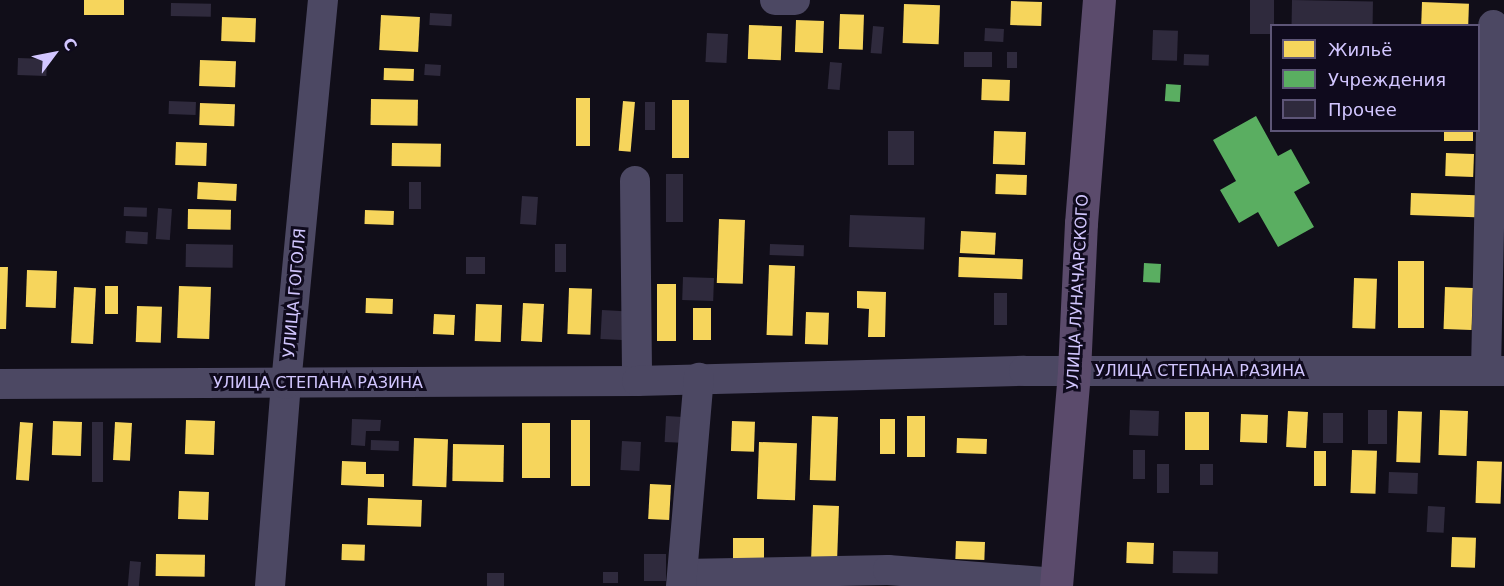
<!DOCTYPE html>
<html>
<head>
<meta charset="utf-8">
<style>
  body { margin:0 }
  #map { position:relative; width:1504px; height:586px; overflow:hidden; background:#110e19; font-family:"DejaVu Sans",sans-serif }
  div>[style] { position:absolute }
  .homes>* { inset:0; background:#f6d55c; transform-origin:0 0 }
  .public>* { inset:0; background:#5aae61; transform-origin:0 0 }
  .building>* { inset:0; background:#2f2a3d; transform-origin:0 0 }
  .minor>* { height:30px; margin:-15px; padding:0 15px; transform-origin:15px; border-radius:15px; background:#4c4863 }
  .major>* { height:33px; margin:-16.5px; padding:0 16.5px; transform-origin:16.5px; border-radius:16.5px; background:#5b4b6c }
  span { translate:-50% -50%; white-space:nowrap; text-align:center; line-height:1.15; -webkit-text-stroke:6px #0f0a1d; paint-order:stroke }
  .street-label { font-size:16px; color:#d2c6ff }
  .legend { position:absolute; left:1270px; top:24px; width:210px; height:108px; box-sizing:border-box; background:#0f0a1d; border:2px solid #5d5577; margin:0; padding:8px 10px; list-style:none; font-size:18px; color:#d2c6ff }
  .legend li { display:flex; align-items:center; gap:12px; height:30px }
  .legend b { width:30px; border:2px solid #5d5577 }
  .north { position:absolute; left:24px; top:24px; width:60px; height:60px; -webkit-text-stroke:4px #0f0a1d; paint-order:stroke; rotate:58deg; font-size:16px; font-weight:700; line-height:24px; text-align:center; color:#d2c6ff }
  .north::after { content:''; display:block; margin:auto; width:21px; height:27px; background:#d2c6ff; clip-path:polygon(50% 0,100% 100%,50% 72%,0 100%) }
</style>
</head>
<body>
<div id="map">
  <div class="homes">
    <i style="left:84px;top:0;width:40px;height:15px"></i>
    <i style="left:1011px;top:1px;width:31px;height:24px;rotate:2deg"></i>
    <i style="left:1422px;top:2px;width:47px;height:24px;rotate:2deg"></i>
    <i style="left:904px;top:4px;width:36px;height:39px;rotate:2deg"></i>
    <i style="left:840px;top:14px;width:24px;height:35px;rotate:2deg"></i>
    <i style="left:381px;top:15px;width:39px;height:35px;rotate:3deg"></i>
    <i style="left:222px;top:17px;width:34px;height:24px;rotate:2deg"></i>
    <i style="left:796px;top:20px;width:28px;height:32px;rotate:2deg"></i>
    <i style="left:749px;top:25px;width:33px;height:34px;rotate:2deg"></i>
    <i style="left:200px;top:60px;width:36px;height:26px;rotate:2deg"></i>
    <i style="left:384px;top:68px;width:30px;height:12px;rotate:2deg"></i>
    <i style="left:982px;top:79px;width:28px;height:21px;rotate:2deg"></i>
    <i style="left:576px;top:98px;width:14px;height:48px"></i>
    <i style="left:371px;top:99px;width:47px;height:26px;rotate:1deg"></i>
    <i style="left:672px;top:100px;width:17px;height:58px"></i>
    <i style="left:623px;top:101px;width:12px;height:50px;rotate:5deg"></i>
    <i style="left:200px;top:103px;width:35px;height:22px;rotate:2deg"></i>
    <i style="left:1444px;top:130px;width:29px;height:11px"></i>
    <i style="left:994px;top:131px;width:32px;height:33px;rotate:2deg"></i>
    <i style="left:176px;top:142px;width:31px;height:23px;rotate:2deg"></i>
    <i style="left:392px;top:143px;width:49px;height:23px;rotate:1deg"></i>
    <i style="left:1446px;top:153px;width:28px;height:23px;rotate:2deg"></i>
    <i style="left:996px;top:174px;width:31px;height:20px;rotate:2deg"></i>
    <i style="left:198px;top:182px;width:39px;height:17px;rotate:3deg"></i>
    <i style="left:1411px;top:193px;width:65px;height:22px;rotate:2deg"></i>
    <i style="left:188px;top:209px;width:43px;height:20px;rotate:1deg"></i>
    <i style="left:365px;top:210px;width:29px;height:14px;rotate:2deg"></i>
    <i style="left:719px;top:219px;width:26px;height:64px;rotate:2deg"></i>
    <i style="left:961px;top:231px;width:35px;height:22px;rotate:3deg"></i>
    <i style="left:959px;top:257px;width:64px;height:20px;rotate:2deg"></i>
    <i style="left:1398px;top:261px;width:26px;height:67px"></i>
    <i style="left:769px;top:265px;width:26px;height:70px;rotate:2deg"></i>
    <i style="clip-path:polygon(0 267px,8px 267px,6px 329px,0 329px)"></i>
    <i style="left:27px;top:270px;width:30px;height:37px;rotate:2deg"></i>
    <i style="left:1354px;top:278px;width:23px;height:50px;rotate:2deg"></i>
    <i style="left:657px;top:284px;width:19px;height:57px"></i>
    <i style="left:105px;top:286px;width:13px;height:28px"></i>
    <i style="left:179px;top:286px;width:32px;height:52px;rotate:2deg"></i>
    <i style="left:74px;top:287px;width:22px;height:56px;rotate:3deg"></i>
    <i style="left:1445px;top:287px;width:28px;height:42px;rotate:2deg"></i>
    <i style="left:569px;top:288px;width:23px;height:46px;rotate:2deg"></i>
    <i style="clip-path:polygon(857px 291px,886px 292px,885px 337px,868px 337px,869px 309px,857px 308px)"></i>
    <i style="left:366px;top:298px;width:27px;height:15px;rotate:2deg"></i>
    <i style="left:523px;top:303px;width:21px;height:38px;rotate:3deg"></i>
    <i style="left:476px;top:304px;width:26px;height:37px;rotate:2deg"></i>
    <i style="left:137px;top:306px;width:25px;height:36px;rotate:2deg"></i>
    <i style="left:693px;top:308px;width:18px;height:32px"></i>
    <i style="left:806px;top:312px;width:23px;height:32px;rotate:2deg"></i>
    <i style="left:434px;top:314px;width:21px;height:20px;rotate:3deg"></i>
    <i style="left:1440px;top:410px;width:28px;height:45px;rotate:2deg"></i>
    <i style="left:1288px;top:411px;width:20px;height:36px;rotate:3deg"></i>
    <i style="left:1398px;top:411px;width:24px;height:51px;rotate:2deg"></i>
    <i style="left:1185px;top:412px;width:24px;height:38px"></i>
    <i style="left:1241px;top:414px;width:27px;height:28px;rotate:2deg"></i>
    <i style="left:812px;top:416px;width:26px;height:64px;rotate:2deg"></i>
    <i style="left:907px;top:416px;width:18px;height:41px"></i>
    <i style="left:880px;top:419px;width:15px;height:35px"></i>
    <i style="left:186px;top:420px;width:29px;height:34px;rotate:2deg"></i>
    <i style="left:571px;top:420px;width:19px;height:66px"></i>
    <i style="left:53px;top:421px;width:29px;height:34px;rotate:2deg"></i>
    <i style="left:732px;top:421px;width:23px;height:30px;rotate:2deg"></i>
    <i style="left:20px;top:422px;width:13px;height:58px;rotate:4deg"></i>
    <i style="left:115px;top:422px;width:17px;height:38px;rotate:3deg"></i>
    <i style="left:522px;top:423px;width:28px;height:55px"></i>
    <i style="left:414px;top:438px;width:34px;height:48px;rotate:2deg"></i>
    <i style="left:957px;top:438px;width:30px;height:15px;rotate:2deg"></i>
    <i style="left:759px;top:442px;width:38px;height:57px;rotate:2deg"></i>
    <i style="left:453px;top:444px;width:51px;height:37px;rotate:1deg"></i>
    <i style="left:1352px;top:450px;width:25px;height:43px;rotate:2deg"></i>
    <i style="left:1314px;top:451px;width:12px;height:35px"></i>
    <i style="clip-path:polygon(342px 461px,366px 462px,366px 474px,384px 474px,384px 487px,341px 485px)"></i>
    <i style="left:1477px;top:461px;width:25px;height:42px;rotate:2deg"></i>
    <i style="left:650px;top:484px;width:21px;height:35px;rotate:3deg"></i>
    <i style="left:179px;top:491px;width:30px;height:28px;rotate:2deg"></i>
    <i style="left:368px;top:498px;width:54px;height:27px;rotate:2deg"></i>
    <i style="left:813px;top:505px;width:26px;height:52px;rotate:2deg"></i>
    <i style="left:1452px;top:537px;width:24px;height:30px;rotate:2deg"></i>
    <i style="left:733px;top:538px;width:31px;height:24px"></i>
    <i style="left:956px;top:541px;width:29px;height:18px;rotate:2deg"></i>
    <i style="left:1127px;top:542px;width:27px;height:21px;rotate:2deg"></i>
    <i style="left:342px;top:544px;width:23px;height:16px;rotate:2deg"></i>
    <i style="left:156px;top:554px;width:49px;height:22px;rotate:1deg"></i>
  </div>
  <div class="public">
    <i style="left:1166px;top:84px;width:15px;height:17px;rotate:4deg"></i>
    <i style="clip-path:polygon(1256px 116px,1278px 156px,1291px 149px,1310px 183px,1294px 192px,1314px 227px,1278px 247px,1258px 212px,1239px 223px,1220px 190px,1236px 181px,1213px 140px)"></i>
    <i style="left:1144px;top:263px;width:17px;height:19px;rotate:3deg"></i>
  </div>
  <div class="building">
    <i style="left:1250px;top:0;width:24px;height:34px"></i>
    <i style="left:1292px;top:0;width:81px;height:26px;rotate:1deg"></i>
    <i style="left:171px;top:3px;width:40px;height:13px;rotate:1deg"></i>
    <i style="left:430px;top:13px;width:22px;height:12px;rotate:3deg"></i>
    <i style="left:873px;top:26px;width:11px;height:27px;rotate:5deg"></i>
    <i style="left:985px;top:28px;width:19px;height:13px;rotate:3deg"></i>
    <i style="left:1153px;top:30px;width:25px;height:30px;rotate:2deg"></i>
    <i style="left:707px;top:33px;width:21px;height:29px;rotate:3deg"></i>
    <i style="left:964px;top:52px;width:28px;height:15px"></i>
    <i style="left:1007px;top:52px;width:10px;height:16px"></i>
    <i style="left:1184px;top:54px;width:25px;height:11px;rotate:2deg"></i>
    <i style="left:18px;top:58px;width:29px;height:17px;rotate:2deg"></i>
    <i style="left:830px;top:62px;width:12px;height:27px;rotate:5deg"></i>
    <i style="left:425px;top:64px;width:16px;height:11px;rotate:4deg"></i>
    <i style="left:169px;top:101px;width:27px;height:13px;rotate:2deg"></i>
    <i style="left:645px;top:102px;width:10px;height:28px"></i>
    <i style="left:888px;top:131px;width:26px;height:34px"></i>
    <i style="left:666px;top:174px;width:17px;height:48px"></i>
    <i style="left:409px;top:182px;width:12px;height:27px"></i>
    <i style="left:522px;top:196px;width:16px;height:28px;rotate:4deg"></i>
    <i style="left:124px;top:207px;width:23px;height:9px;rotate:2deg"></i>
    <i style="left:158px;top:208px;width:14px;height:31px;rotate:4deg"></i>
    <i style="left:850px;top:215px;width:75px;height:32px;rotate:2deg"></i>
    <i style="left:126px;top:231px;width:22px;height:12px;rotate:3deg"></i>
    <i style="left:186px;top:244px;width:47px;height:23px;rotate:1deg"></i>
    <i style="left:555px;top:244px;width:11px;height:28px"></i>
    <i style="left:770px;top:244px;width:34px;height:11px;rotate:2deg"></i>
    <i style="left:466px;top:257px;width:19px;height:17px"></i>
    <i style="left:683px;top:277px;width:31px;height:23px;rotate:2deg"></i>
    <i style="left:994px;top:293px;width:13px;height:32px"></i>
    <i style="left:602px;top:310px;width:22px;height:29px;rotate:3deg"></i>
    <i style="left:1130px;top:410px;width:29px;height:25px;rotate:2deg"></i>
    <i style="left:1368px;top:410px;width:19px;height:34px"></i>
    <i style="left:1323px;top:413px;width:20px;height:30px"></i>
    <i style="left:666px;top:416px;width:17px;height:26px;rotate:3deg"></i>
    <i style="clip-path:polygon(352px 419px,381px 420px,380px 431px,366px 431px,365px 446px,351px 445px)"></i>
    <i style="left:92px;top:422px;width:11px;height:60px"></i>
    <i style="left:371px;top:440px;width:28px;height:10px;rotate:2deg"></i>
    <i style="left:622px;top:441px;width:19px;height:29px;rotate:3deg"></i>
    <i style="left:1133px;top:450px;width:12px;height:29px"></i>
    <i style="left:1157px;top:464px;width:12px;height:29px"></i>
    <i style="left:1200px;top:464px;width:13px;height:21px"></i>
    <i style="left:1389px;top:472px;width:29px;height:21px;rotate:2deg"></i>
    <i style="left:1428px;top:506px;width:17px;height:26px;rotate:3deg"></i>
    <i style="left:1173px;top:551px;width:45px;height:22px;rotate:1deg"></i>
    <i style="left:644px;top:554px;width:22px;height:27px"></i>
    <i style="left:130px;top:561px;width:11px;height:25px;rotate:5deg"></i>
    <i style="left:603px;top:572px;width:15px;height:11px"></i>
    <i style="left:487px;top:573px;width:17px;height:13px"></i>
  </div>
  <div class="minor">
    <i style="left:775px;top:0;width:20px"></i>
    <i style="left:635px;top:181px;width:200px;rotate:89.4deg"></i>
    <i style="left:1486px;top:371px;width:346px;rotate:-88.8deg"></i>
    <i style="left:0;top:384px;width:637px;rotate:-0.27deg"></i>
    <i style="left:637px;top:381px;width:387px;rotate:-1.5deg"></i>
    <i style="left:1024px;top:371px;width:480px"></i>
    <i style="left:683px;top:574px;width:205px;rotate:-1.1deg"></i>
    <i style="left:888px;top:570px;width:169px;rotate:4.4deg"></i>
    <i style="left:270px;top:586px;width:203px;rotate:-85.5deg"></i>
    <i style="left:286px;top:384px;width:386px;rotate:-84.5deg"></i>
    <i style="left:681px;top:586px;width:209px;rotate:-85.1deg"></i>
  </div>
  <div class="major">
    <i style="left:1056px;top:586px;width:216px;rotate:-85.2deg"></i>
    <i style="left:1074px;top:371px;width:148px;rotate:-87.3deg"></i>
    <i style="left:1081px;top:223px;width:224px;rotate:-85.4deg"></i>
  </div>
  <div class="street-label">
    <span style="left:1078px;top:292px;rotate:-87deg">УЛИЦА ЛУНАЧАРСКОГО</span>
    <span style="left:295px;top:293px;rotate:-85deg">УЛИЦА ГОГОЛЯ</span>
    <span style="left:1200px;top:371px">УЛИЦА СТЕПАНА РАЗИНА</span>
    <span style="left:318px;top:383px">УЛИЦА СТЕПАНА РАЗИНА</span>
  </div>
  <ul class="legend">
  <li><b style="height:16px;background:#f6d55c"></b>Жильё</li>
  <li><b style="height:16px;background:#5aae61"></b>Учреждения</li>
  <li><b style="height:16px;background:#2f2a3d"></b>Прочее</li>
  </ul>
  <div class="north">С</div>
</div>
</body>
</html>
